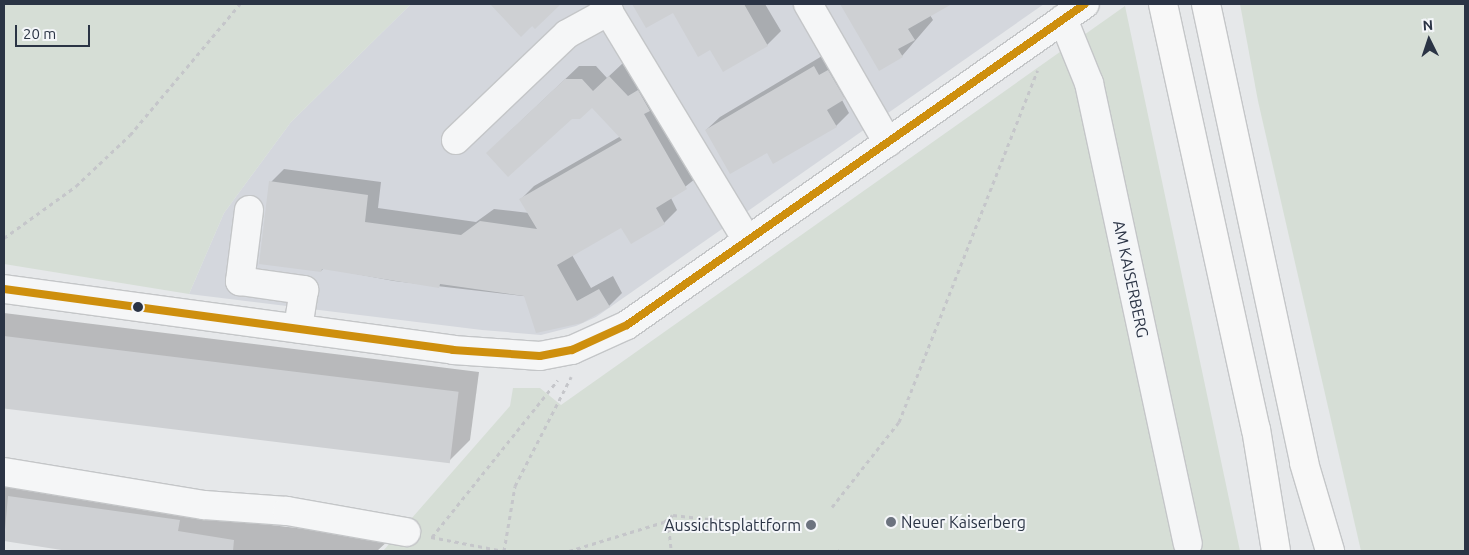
<!DOCTYPE html>
<html>
<head>
<meta charset="utf-8">
<style>
  body { margin:0 }
  #map { position:relative; width:1469px; height:555px; overflow:hidden; background:#e6e8ea; font-family:Ubuntu,sans-serif }
  div>[style] { position:absolute }
  .built>* { inset:0; background:#d4d7dd }
  .green>* { inset:0; background:#d6ded6 }
  .shadow>* { inset:0; background:#0003 }
  .building>* { inset:0; background:#ced0d3; transform-origin:0 0 }
  .path>* { height:3px; margin-top:-1.5px; transform-origin:0; background:repeating-linear-gradient(90deg,#c5c6ca 0 4px,transparent 0 8px) }
  .roads { filter:drop-shadow(1px 0 #c4c6c8) drop-shadow(-1px 0 #c4c6c8) drop-shadow(0 1px #c4c6c8) drop-shadow(0 -1px #c4c6c8) }
  .minor>* { height:28px; margin:-14px; padding:0 14px; transform-origin:14px; border-radius:14px; background:#f5f6f7 }
  .highway>* { height:28px; margin:-14px; padding:0 14px; transform-origin:14px; border-radius:14px; background:#f8f8f8 }
  .bus-1>* { height:8px; margin:-4px; padding:0 4px; transform-origin:4px; border-radius:4px; background:#ce8f0e }
  .dots>* { width:14px; height:14px; translate:-50% -50%; box-sizing:border-box; border:2px solid #f4f6f9; border-radius:50% }
  span { translate:-50% -50%; white-space:nowrap; text-align:center; line-height:1.15; -webkit-text-stroke:4px #f4f6f9; paint-order:stroke }
  .street-label { font-size:16px; color:#2b3445 }
  .poi-label { font-size:16px; color:#2b3445 }
  .left { translate:0 -50%; text-align:left }
  .right { translate:-100% -50%; text-align:right }
  .frame { position:absolute; inset:0; border:5px solid #2b3445; pointer-events:none }
  .north { position:absolute; left:1404px; top:15px; width:50px; height:50px; -webkit-text-stroke:4px #f4f6f9; paint-order:stroke; rotate:356deg; font-size:14px; font-weight:700; line-height:20px; text-align:center; color:#2b3445 }
  .north::after { content:''; display:block; margin:auto; width:18px; height:22px; background:#2b3445; clip-path:polygon(50% 0,100% 100%,50% 72%,0 100%) }
  .scale { position:absolute; left:15px; top:25px; width:75px; height:22px; box-sizing:border-box; border:2px solid #2b3445; border-top:0; padding-left:6px; font-size:15px; line-height:18px; white-space:nowrap; color:#2b3445; -webkit-text-stroke:4px #f4f6f9; paint-order:stroke }
</style>
</head>
<body>
<div id="map">
  <div class="built">
    <i style="clip-path:polygon(411px 4px,1044px 4px,596px 317px,576px 326px,541px 335px,482px 330px,189px 294px,224px 213px,291px 122px)"></i>
  </div>
  <div class="green">
    <i style="clip-path:polygon(4px 4px,411px 4px,291px 122px,224px 213px,189px 294px,4px 264px)"></i>
    <i style="clip-path:polygon(1240px 4px,1465px 4px,1465px 551px,1361px 551px,1258px 101px)"></i>
    <i style="clip-path:polygon(1125px 6px,1240px 551px,383px 551px,510px 406px,513px 388px,540px 388px,561px 405px)"></i>
  </div>
  <div class="shadow">
    <i style="clip-path:polygon(491px 4px,557px 4px,521px 35px)"></i>
    <i style="clip-path:polygon(634px 4px,765px 4px,781px 31px,767px 45px,710px 48px,673px 11px,647px 26px)"></i>
    <i style="clip-path:polygon(848px 4px,949px 4px,930px 15px,933px 20px,902px 56px,844px 8px)"></i>
    <i style="clip-path:polygon(827px 53px,857px 85px,842px 100px,849px 113px,836px 126px,767px 152px,706px 130px,720px 117px)"></i>
    <i style="clip-path:polygon(623px 63px,642px 84px,700px 175px,671px 198px,677px 210px,664px 223px,622px 226px,572px 255px,591px 288px,613px 276px,622px 293px,609px 306px,394px 281px,324px 268px,321px 271px,271px 182px,284px 169px,381px 182px,378px 208px,476px 222px,494px 209px,529px 213px,521px 199px,534px 186px,621px 136px,592px 106px,571px 117px,501px 140px,579px 66px,596px 66px,607px 78px)"></i>
    <i style="clip-path:polygon(4px 313px,479px 372px,470px 440px,450px 460px,4px 406px)"></i>
    <i style="clip-path:polygon(4px 478px,193px 516px,390px 539px,377px 551px,77px 551px,4px 539px)"></i>
  </div>
  <div class="building">
    <i style="clip-path:polygon(490px 4px,561px 4px,535px 29px,532px 26px,521px 37px)"></i>
    <i style="clip-path:polygon(632px 4px,744px 4px,768px 46px,723px 72px,710px 50px,698px 57px,673px 13px,646px 28px)"></i>
    <i style="clip-path:polygon(840px 4px,952px 4px,908px 29px,915px 40px,898px 49px,903px 57px,879px 71px)"></i>
    <i style="clip-path:polygon(814px 66px,819px 75px,828px 70px,845px 99px,827px 110px,837px 127px,773px 164px,767px 153px,730px 174px,705px 130px)"></i>
    <i style="clip-path:polygon(609px 76px,628px 96px,638px 90px,650px 111px,644px 114px,687px 189px,656px 208px,665px 224px,631px 244px,621px 228px,557px 265px,577px 301px,599px 289px,610px 307px,582px 323px,536px 333px,524px 296px,440px 284px,439px 288px,322px 269px,321px 272px,259px 264px,269px 181px,368px 195px,365px 222px,461px 235px,480px 221px,537px 229px,519px 199px,622px 140px,592px 108px,580px 119px,572px 119px,508px 177px,486px 153px,565px 79px,582px 79px,593px 91px)"></i>
    <i style="left:4px;top:336px;width:458px;height:72px;rotate:7deg"></i>
    <i style="clip-path:polygon(8px 496px,180px 520px,178px 531px,234px 540px,233px 551px,68px 551px,4px 541px)"></i>
  </div>
  <div class="path">
    <i style="left:4px;top:238px;width:89px;rotate:-35.8deg"></i>
    <i style="left:76px;top:186px;width:74px;rotate:-43.4deg"></i>
    <i style="left:130px;top:135px;width:171px;rotate:-50deg"></i>
    <i style="left:832px;top:507px;width:108px;rotate:-51.8deg"></i>
    <i style="left:899px;top:422px;width:378px;rotate:-68.5deg"></i>
    <i style="left:668px;top:520px;width:31px;rotate:84deg"></i>
    <i style="left:431px;top:537px;width:74px;rotate:10.9deg"></i>
    <i style="left:432px;top:537px;width:201px;rotate:-51.3deg"></i>
    <i style="left:837px;top:550px;width:2px;rotate:27deg"></i>
    <i style="left:504px;top:551px;width:66px;rotate:-80.4deg"></i>
    <i style="left:515px;top:486px;width:123px;rotate:-62.8deg"></i>
    <i style="left:569px;top:551px;width:99px;rotate:-17deg"></i>
    <i style="left:664px;top:522px;width:11px;rotate:-38deg"></i>
    <i style="left:673px;top:515px;width:107px;rotate:6.5deg"></i>
  </div>
  <div class="roads">
    <div class="minor">
      <i style="left:604px;top:4px;width:276px;rotate:58.8deg"></i>
      <i style="left:808px;top:4px;width:160px;rotate:60.1deg"></i>
      <i style="left:1063px;top:19px;width:69px;rotate:67.9deg"></i>
      <i style="left:1089px;top:83px;width:471px;rotate:77.9deg"></i>
      <i style="left:456px;top:140px;width:153px;rotate:-43.7deg"></i>
      <i style="left:567px;top:34px;width:48px;rotate:-28.7deg"></i>
      <i style="left:249px;top:210px;width:72px;rotate:97.2deg"></i>
      <i style="left:240px;top:281px;width:65px;rotate:8deg"></i>
      <i style="left:304px;top:290px;width:39px;rotate:99deg"></i>
      <i style="left:4px;top:289px;width:453px;rotate:7.7deg"></i>
      <i style="left:453px;top:350px;width:87px;rotate:3.9deg"></i>
      <i style="left:540px;top:356px;width:33px;rotate:-11deg"></i>
      <i style="left:572px;top:350px;width:60px;rotate:-24.4deg"></i>
      <i style="left:627px;top:325px;width:559px;rotate:-35.03deg"></i>
      <i style="left:4px;top:472px;width:203px;rotate:9.4deg"></i>
      <i style="left:204px;top:505px;width:83px;rotate:4.1deg"></i>
      <i style="left:287px;top:511px;width:121px;rotate:10deg"></i>
    </div>
    <div class="highway">
      <i style="left:1163px;top:4px;width:435px;rotate:77.7deg"></i>
      <i style="left:1256px;top:429px;width:124px;rotate:80.7deg"></i>
      <i style="left:1206px;top:4px;width:469px;rotate:77.9deg"></i>
      <i style="left:1304px;top:463px;width:92px;rotate:73.5deg"></i>
    </div>
  </div>
  <div class="bus-1">
    <i style="left:4px;top:289px;width:453px;rotate:7.7deg"></i>
    <i style="left:453px;top:350px;width:87px;rotate:3.9deg"></i>
    <i style="left:540px;top:356px;width:33px;rotate:-11deg"></i>
    <i style="left:572px;top:350px;width:60px;rotate:-24.4deg"></i>
    <i style="left:627px;top:325px;width:559px;rotate:-35.03deg"></i>
  </div>
  <div class="dots">
    <i style="left:138px;top:307px;background:#2b3445"></i>
    <i style="left:891px;top:522px;background:#6c737f"></i>
    <i style="left:811px;top:525px;background:#6c737f"></i>
  </div>
  <div class="street-label">
    <span style="left:1131px;top:279px;rotate:78deg">AM KAISERBERG</span>
  </div>
  <div class="poi-label">
    <span class="left" style="left:901px;top:522px">Neuer Kaiserberg</span>
    <span class="right" style="left:801px;top:525px">Aussichtsplattform</span>
  </div>
  <div class="frame"></div>
  <div class="north">N</div>
  <div class="scale">20 m</div>
</div>
</body>
</html>
